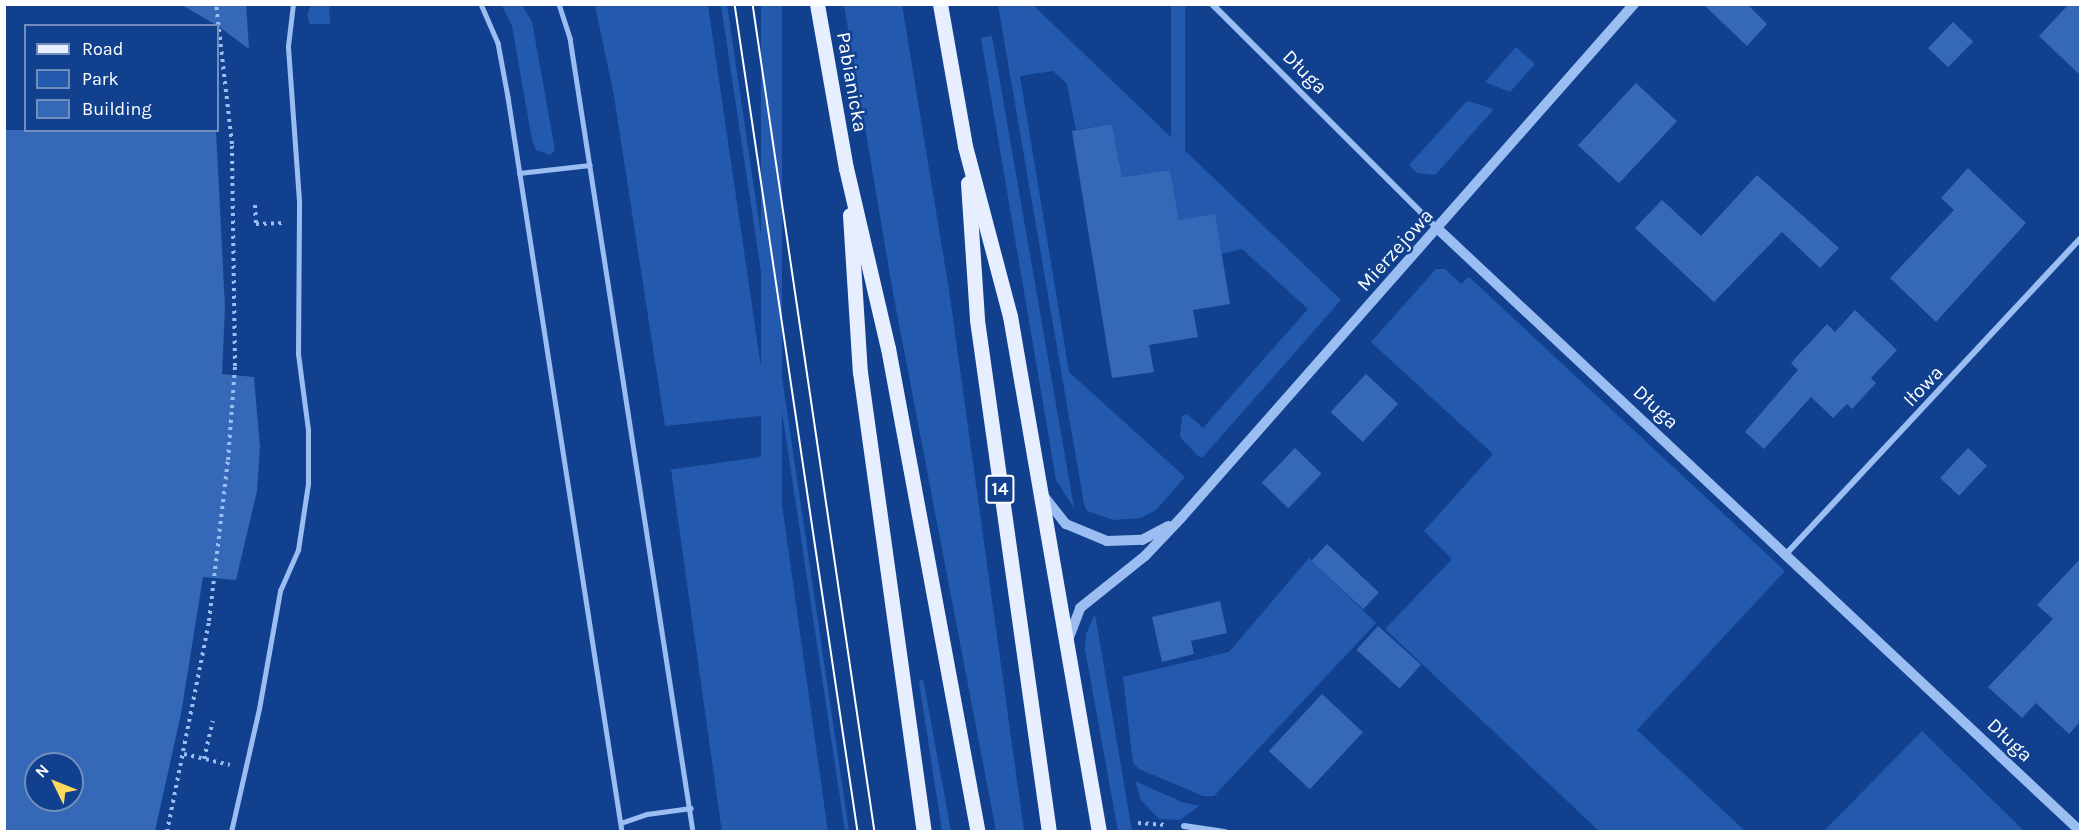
<!DOCTYPE html>
<html>
<head>
<meta charset="utf-8">
<style>
  body { margin:0 }
  #map { position:relative; width:2085px; height:836px; overflow:hidden; background:#11418e; font-family:Karla,sans-serif }
  div>[style] { position:absolute }
  .green>* { inset:0; background:#235aae; transform-origin:0 0 }
  .building>* { inset:0; background:#3568b6; transform-origin:0 0 }
  .path>* { height:4px; margin-top:-2px; transform-origin:0; background:repeating-linear-gradient(90deg,#9bbdf2 0 3px,transparent 0 7.5px) }
  .service>* { height:4.5px; margin:-2.25px; padding:0 2.25px; transform-origin:2.25px; border-radius:2.25px; background:#9bbdf2 }
  .minor>* { height:6px; margin:-3px; padding:0 3px; transform-origin:3px; border-radius:3px; background:#9bbdf2 }
  .tertiary>* { height:10px; margin:-5px; padding:0 5px; transform-origin:5px; border-radius:5px; background:#9bbdf2 }
  .primary>* { height:15px; margin:-7.5px; padding:0 7.5px; transform-origin:7.5px; border-radius:7.5px; background:#e6eeff }
  .tram>* { height:1.5px; margin:-0.75px; padding:0 0.75px; transform-origin:0.75px; border-radius:0.75px; background:#fff }
  span { translate:-50% -50%; white-space:nowrap; text-align:center; line-height:1.15; -webkit-text-stroke:5px #11418e; paint-order:stroke }
  .shield-label span { padding:2px 4px; background:#11418e; border:2px solid; border-radius:4px; -webkit-text-stroke-width:0 }
  .shield-label { font-size:18px; color:#fff; font-weight:700 }
  .street-label { font-size:20px; color:#fff }
  .frame { position:absolute; inset:0; border:6px solid #fff; pointer-events:none }
  .legend { position:absolute; left:24px; top:24px; width:195px; height:108px; box-sizing:border-box; background:#11418e; border:2px solid #708dbb; margin:0; padding:8px 10px; list-style:none; font-size:18px; color:#fff }
  .legend li { display:flex; align-items:center; gap:12px; height:30px }
  .legend b { width:30px; border:2px solid #708dbb }
  .north { position:absolute; left:24px; top:752px; width:60px; height:60px; box-sizing:border-box; background:#11418e; border:2px solid #708dbb; border-radius:50%; rotate:313deg; font-size:16px; font-weight:700; line-height:24px; text-align:center; color:#fff }
  .north::after { content:''; display:block; margin:auto; width:21px; height:27px; background:#ffd95c; clip-path:polygon(50% 0,100% 100%,50% 72%,0 100%) }
</style>
</head>
<body>
<div id="map">
  <div class="green">
    <i style="clip-path:polygon(311px 5px,329px 5px,330px 24px,310px 24px,307px 15px)"></i>
    <i style="clip-path:polygon(502px 5px,522px 5px,532px 22px,555px 150px,550px 155px,536px 150px,532px 140px,512px 26px)"></i>
    <i style="clip-path:polygon(595px 5px,708px 5px,768px 415px,665px 426px,614px 96px)"></i>
    <i style="clip-path:polygon(721px 5px,727px 5px,849px 831px,845px 831px)"></i>
    <i style="left:761px;top:5px;width:21px;height:835px"></i>
    <i style="clip-path:polygon(844px 5px,902px 5px,949px 290px,1024px 831px,996px 831px,894px 298px)"></i>
    <i style="clip-path:polygon(998px 5px,1033px 5px,1341px 300px,1202px 458px,1197px 455px,1180px 437px,1182px 416px,1187px 414px,1203px 428px,1308px 309px,1242px 249px,1221px 254px,1179px 220px,1170px 170px,1122px 177px,1112px 124px,1076px 130px,1067px 84px,1053px 71px,1020px 76px,1069px 372px,1185px 477px,1156px 510px,1141px 518px,1113px 520px,1087px 511px,1084px 504px)"></i>
    <i style="left:1171px;top:5px;width:14px;height:161px"></i>
    <i style="clip-path:polygon(992px 36px,1074px 508px,1056px 480px,981px 38px)"></i>
    <i style="clip-path:polygon(1516px 47px,1535px 64px,1510px 92px,1485px 82px)"></i>
    <i style="clip-path:polygon(1467px 101px,1494px 109px,1435px 175px,1417px 173px,1409px 165px)"></i>
    <i style="clip-path:polygon(1436px 269px,1445px 269px,1461px 284px,1469px 277px,1785px 571px,1637px 730px,1745px 831px,1599px 831px,1385px 629px,1452px 559px,1424px 531px,1493px 454px,1371px 342px)"></i>
    <i style="left:775px;top:455px;width:380px;height:105px;rotate:82deg"></i>
    <i style="clip-path:polygon(1309px 558px,1376px 623px,1214px 796px,1203px 796px,1139px 769px,1133px 763px,1123px 677px,1229px 652px)"></i>
    <i style="clip-path:polygon(1095px 614px,1132px 831px,1118px 831px,1085px 649px,1086px 634px)"></i>
    <i style="clip-path:polygon(922px 679px,924px 684px,951px 831px,942px 831px,919px 682px)"></i>
    <i style="clip-path:polygon(1922px 731px,2024px 831px,1824px 831px)"></i>
    <i style="clip-path:polygon(1135px 781px,1182px 802px,1199px 806px,1180px 820px,1159px 819px,1141px 800px)"></i>
  </div>
  <div class="building">
    <i style="clip-path:polygon(180px 4px,246px 4px,249px 49px,218px 26px)"></i>
    <i style="clip-path:polygon(1703px 4px,1747px 4px,1767px 24px,1747px 46px)"></i>
    <i style="clip-path:polygon(2069px 4px,2080px 4px,2080px 75px,2039px 36px)"></i>
    <i style="left:1953px;top:22px;width:28px;height:36px;rotate:44deg"></i>
    <i style="left:1636px;top:83px;width:56px;height:85px;rotate:43deg"></i>
    <i style="clip-path:polygon(1112px 124px,1122px 177px,1170px 170px,1179px 220px,1215px 214px,1230px 304px,1193px 310px,1198px 337px,1149px 345px,1154px 372px,1112px 378px,1072px 131px)"></i>
    <i style="clip-path:polygon(evenodd,4px 130px,216px 130px,225px 307px,222px 374px,254px 377px,260px 447px,257px 491px,236px 580px,203px 577px,181px 714px,155px 831px,4px 831px,4px 130px,36px 764px,72px 764px,72px 800px,36px 800px,36px 764px)"></i>
    <i style="clip-path:polygon(1968px 168px,2026px 223px,1936px 322px,1890px 278px,1954px 210px,1941px 198px)"></i>
    <i style="clip-path:polygon(1757px 175px,1839px 248px,1820px 268px,1782px 232px,1714px 302px,1635px 228px,1662px 200px,1701px 236px)"></i>
    <i style="clip-path:polygon(1855px 310px,1897px 350px,1871px 378px,1876px 383px,1852px 409px,1847px 404px,1833px 418px,1811px 397px,1764px 449px,1745px 432px,1798px 370px,1791px 363px,1827px 324px,1835px 332px)"></i>
    <i style="left:1366px;top:374px;width:44px;height:52px;rotate:43deg"></i>
    <i style="left:1295px;top:448px;width:37px;height:48px;rotate:44deg"></i>
    <i style="left:1968px;top:448px;width:26px;height:41px;rotate:43deg"></i>
    <i style="left:1327px;top:544px;width:71px;height:23px;rotate:43deg"></i>
    <i style="clip-path:polygon(2080px 559px,2080px 722px,2069px 734px,2036px 703px,2022px 718px,1988px 687px,2053px 619px,2037px 605px)"></i>
    <i style="clip-path:polygon(1220px 601px,1227px 633px,1191px 641px,1194px 654px,1162px 662px,1152px 617px)"></i>
    <i style="left:1378px;top:626px;width:58px;height:32px;rotate:42deg"></i>
    <i style="left:1322px;top:694px;width:56px;height:78px;rotate:43deg"></i>
  </div>
  <div class="path">
    <i style="left:255px;top:205px;width:19px;rotate:87deg"></i>
    <i style="left:256px;top:224px;width:28px;rotate:-2deg"></i>
    <i style="left:184px;top:754px;width:47px;rotate:13.4deg"></i>
    <i style="left:204px;top:759px;width:39px;rotate:-77deg"></i>
    <i style="left:1138px;top:823px;width:29px;rotate:4deg"></i>
    <i style="left:167px;top:832px;width:215px;rotate:-78.7deg"></i>
    <i style="left:209px;top:621px;width:162px;rotate:-83.3deg"></i>
    <i style="left:228px;top:460px;width:94px;rotate:-85.7deg"></i>
    <i style="left:235px;top:366px;width:222px;rotate:-90.8deg"></i>
    <i style="left:232px;top:144px;width:141px;rotate:-96.5deg"></i>
  </div>
  <div class="service">
    <i style="left:481px;top:4px;width:43px;rotate:66.4deg"></i>
    <i style="left:498px;top:43px;width:55px;rotate:79.5deg"></i>
    <i style="left:508px;top:97px;width:744px;rotate:81.18deg"></i>
    <i style="left:559px;top:4px;width:36px;rotate:72deg"></i>
    <i style="left:570px;top:38px;width:803px;rotate:81.19deg"></i>
    <i style="left:519px;top:173px;width:71px;rotate:-6.4deg"></i>
    <i style="left:621px;top:823px;width:28px;rotate:-19deg"></i>
    <i style="left:647px;top:814px;width:44px;rotate:-7.8deg"></i>
    <i style="left:231px;top:832px;width:126px;rotate:-77.2deg"></i>
    <i style="left:259px;top:709px;width:120px;rotate:-79.9deg"></i>
    <i style="left:280px;top:591px;width:45px;rotate:-66.3deg"></i>
    <i style="left:298px;top:550px;width:67px;rotate:-81.4deg"></i>
    <i style="left:308px;top:484px;width:54px;rotate:-90deg"></i>
    <i style="left:308px;top:430px;width:77px;rotate:-97.5deg"></i>
    <i style="left:298px;top:354px;width:153px;rotate:-89.6deg"></i>
    <i style="left:299px;top:201px;width:155px;rotate:-94.1deg"></i>
    <i style="left:288px;top:46px;width:42px;rotate:-83.2deg"></i>
  </div>
  <div class="minor">
    <i style="left:1212px;top:4px;width:317px;rotate:44.9deg"></i>
    <i style="left:1787px;top:553px;width:429px;rotate:-47deg"></i>
    <i style="left:1184px;top:826px;width:41px;rotate:8.3deg"></i>
  </div>
  <div class="tertiary">
    <i style="left:1438px;top:229px;width:880px;rotate:43.16deg"></i>
    <i style="left:1043px;top:495px;width:37px;rotate:52deg"></i>
    <i style="left:1066px;top:524px;width:44px;rotate:22.5deg"></i>
    <i style="left:1107px;top:541px;width:35px;rotate:-2deg"></i>
    <i style="left:1142px;top:540px;width:30px;rotate:-28deg"></i>
    <i style="left:1068px;top:640px;width:34px;rotate:-69deg"></i>
    <i style="left:1080px;top:608px;width:83px;rotate:-38.7deg"></i>
    <i style="left:1145px;top:556px;width:52px;rotate:-46.5deg"></i>
    <i style="left:1181px;top:518px;width:685px;rotate:-48.61deg"></i>
  </div>
  <div class="primary">
    <i style="left:817px;top:4px;width:167px;rotate:80deg"></i>
    <i style="left:846px;top:168px;width:185px;rotate:76.9deg"></i>
    <i style="left:888px;top:348px;width:492px;rotate:79.5deg"></i>
    <i style="left:940px;top:4px;width:144px;rotate:80deg"></i>
    <i style="left:965px;top:146px;width:176px;rotate:75.2deg"></i>
    <i style="left:1010px;top:316px;width:524px;rotate:80.21deg"></i>
    <i style="left:968px;top:183px;width:137px;rotate:86.2deg"></i>
    <i style="left:977px;top:320px;width:517px;rotate:82deg"></i>
    <i style="left:850px;top:215px;width:157px;rotate:86.4deg"></i>
    <i style="left:860px;top:372px;width:464px;rotate:82.1deg"></i>
  </div>
  <div class="tram">
    <i style="left:735px;top:4px;width:837px;rotate:81.55deg"></i>
    <i style="left:753px;top:4px;width:837px;rotate:81.62deg"></i>
  </div>
  <div class="shield-label">
    <span style="left:1000px;top:489px">14</span>
  </div>
  <div class="street-label">
    <span style="left:1305px;top:72px;rotate:45deg">Długa</span>
    <span style="left:852px;top:82px;rotate:80deg">Pabianicka</span>
    <span style="left:1395px;top:250px;rotate:-48deg">Mierzejowa</span>
    <span style="left:1923px;top:386px;rotate:-46deg">Iłowa</span>
    <span style="left:1656px;top:407px;rotate:43deg">Długa</span>
    <span style="left:2010px;top:740px;rotate:43deg">Długa</span>
  </div>
  <div class="frame"></div>
  <ul class="legend">
  <li><b style="height:8px;background:#e6eeff"></b>Road</li>
  <li><b style="height:16px;background:#235aae"></b>Park</li>
  <li><b style="height:16px;background:#3568b6"></b>Building</li>
  </ul>
  <div class="north">N</div>
</div>
</body>
</html>
